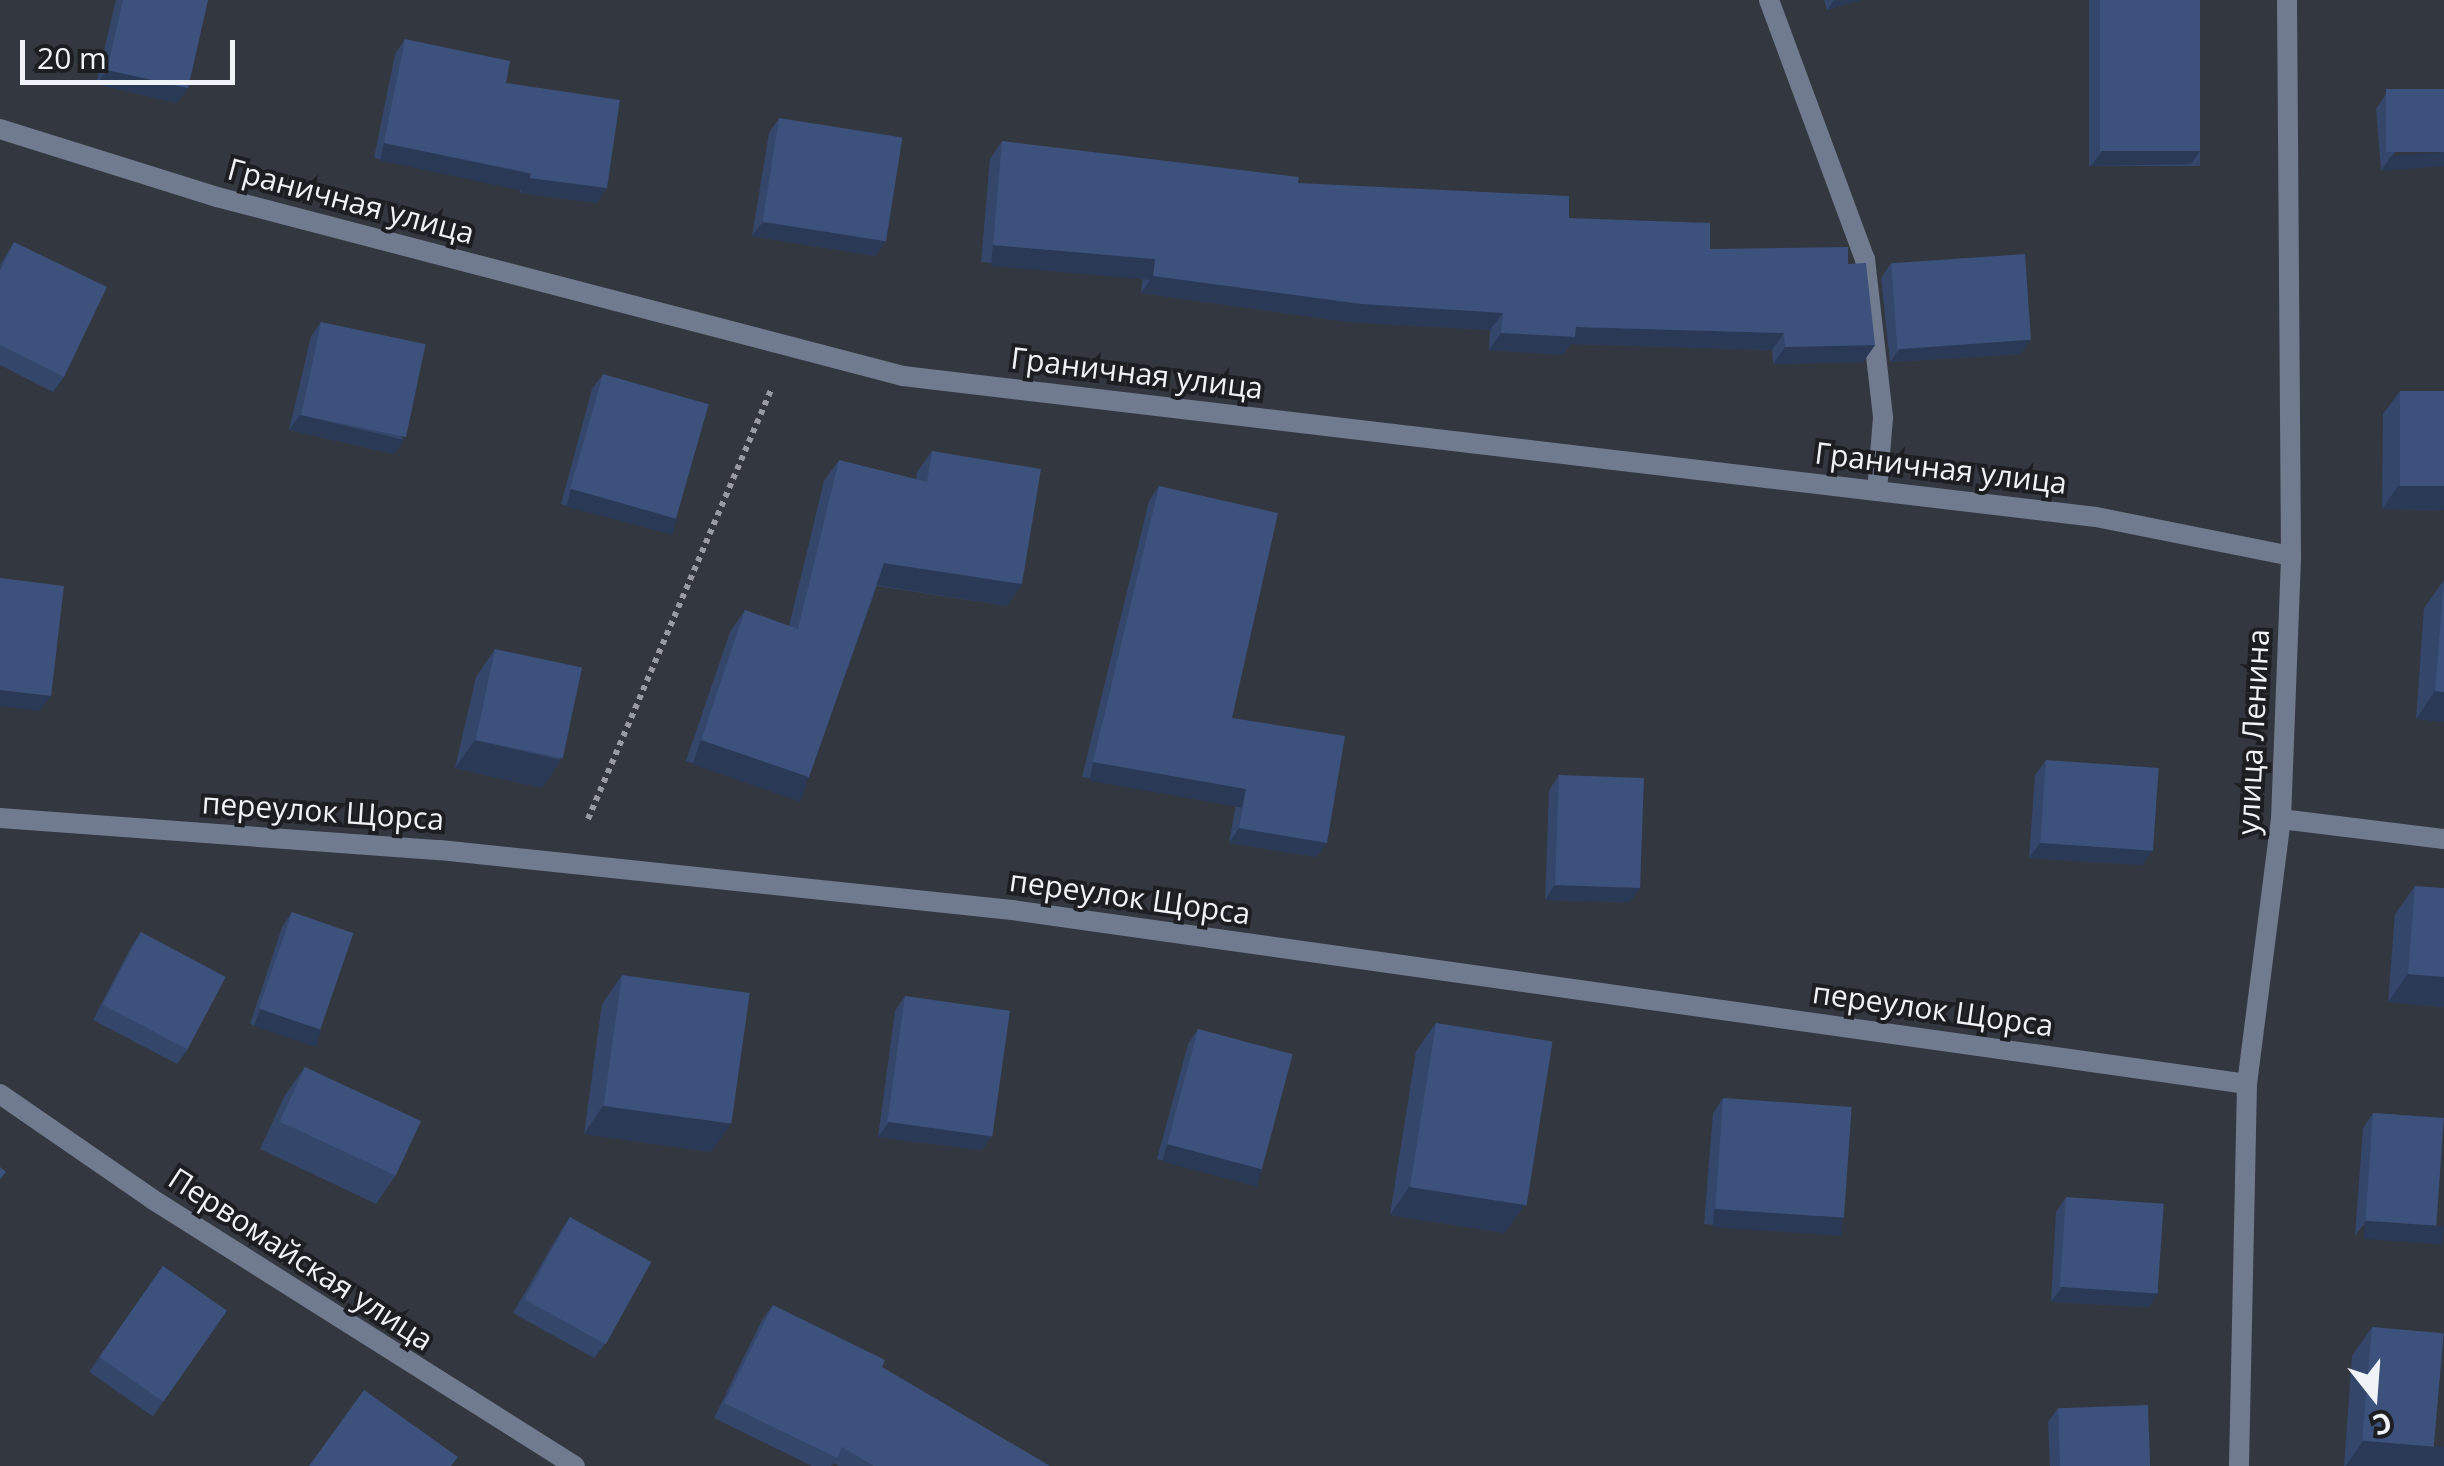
<!DOCTYPE html>
<html>
<head>
<meta charset="utf-8">
<style>
  body { margin:0 }
  #map { position:relative; width:2444px; height:1466px; overflow:hidden; background:#33373f; font-family:"Open Sans",sans-serif }
  div>[style] { position:absolute }
  .path>* { height:6px; margin-top:-3px; transform-origin:0; background:repeating-linear-gradient(90deg,#989ba2 0 5px,transparent 0 10px) }
  .minor>* { height:20px; margin:-10px; padding:0 10px; transform-origin:10px; border-radius:10px; background:#707b8f }
  .wall>* { inset:0; background:#34466a; transform-origin:0 0 }
  .shaded-wall>* { inset:0; background:#2a3956; transform-origin:0 0 }
  .building>* { inset:0; background:#3c517b; transform-origin:0 0 }
  span { translate:-50% -50%; white-space:nowrap; text-align:center; line-height:1.15; -webkit-text-stroke:8px #1d1e22; paint-order:stroke }
  .street-label { font-size:30px; color:#eff2f7 }
  .north { position:absolute; left:2324px; top:1346px; width:100px; height:100px; -webkit-text-stroke:8px #1d1e22; paint-order:stroke; rotate:163deg; font-size:28px; font-weight:700; line-height:40px; text-align:center; color:#eff2f7 }
  .north::after { content:''; display:block; margin:auto; width:35px; height:45px; background:#eff2f7; clip-path:polygon(50% 0,100% 100%,50% 72%,0 100%) }
  .scale { position:absolute; left:20px; top:40px; width:215px; height:45px; box-sizing:border-box; border:5px solid #eff2f7; border-top:0; padding-left:12px; font-size:30px; line-height:35px; white-space:nowrap; color:#eff2f7; -webkit-text-stroke:8px #1d1e22; paint-order:stroke }
</style>
</head>
<body>
<div id="map">
  <div class="path">
    <i style="left:588px;top:819px;width:467px;rotate:-66.9deg"></i>
  </div>
  <div class="minor">
    <i style="left:1769px;top:0;width:276px;rotate:69.7deg"></i>
    <i style="left:1865px;top:259px;width:160px;rotate:83.5deg"></i>
    <i style="left:1883px;top:418px;width:73px;rotate:94.7deg"></i>
    <i style="left:0;top:129px;width:227px;rotate:17.4deg"></i>
    <i style="left:217px;top:197px;width:709px;rotate:14.62deg"></i>
    <i style="left:903px;top:376px;width:1201px;rotate:6.74deg"></i>
    <i style="left:2096px;top:517px;width:199px;rotate:11.3deg"></i>
    <i style="left:0;top:818px;width:441px;rotate:4.2deg"></i>
    <i style="left:440px;top:850px;width:575px;rotate:5.99deg"></i>
    <i style="left:1012px;top:910px;width:1247px;rotate:8.02deg"></i>
    <i style="left:2281px;top:819px;width:164px;rotate:7deg"></i>
    <i style="left:0;top:1094px;width:185px;rotate:34.6deg"></i>
    <i style="left:152px;top:1199px;width:500px;rotate:32.26deg"></i>
    <i style="left:2239px;top:1466px;width:382px;rotate:-88.8deg"></i>
    <i style="left:2247px;top:1084px;width:267px;rotate:-82.7deg"></i>
    <i style="left:2281px;top:819px;width:263px;rotate:-87.8deg"></i>
    <i style="left:2291px;top:556px;width:556px;rotate:-90.41deg"></i>
  </div>
  <div class="wall">
    <i style="clip-path:polygon(116px 0,208px 0,188px 88px,177px 103px,96px 84px)"></i>
    <i style="clip-path:polygon(1824px 0,1861px 0,1827px 10px)"></i>
    <i style="left:2089px;top:0;width:111px;height:166px"></i>
    <i style="clip-path:polygon(405px 39px,506px 83px,607px 188px,597px 203px,520px 193px,520px 188px,374px 158px,395px 54px)"></i>
    <i style="clip-path:polygon(2444px 89px,2381px 171px,2376px 109px,2386px 94px)"></i>
    <i style="clip-path:polygon(779px 118px,886px 241px,875px 256px,752px 236px,769px 133px)"></i>
    <i style="clip-path:polygon(1002px 141px,1298px 183px,1569px 218px,1710px 249px,1848px 264px,1875px 345px,1863px 362px,1773px 364px,1772px 350px,1570px 344px,1563px 355px,1489px 350px,1490px 330px,1349px 322px,1141px 293px,1143px 276px,981px 262px,990px 159px)"></i>
    <i style="clip-path:polygon(14px 242px,64px 377px,53px 392px,0 365px,0 265px)"></i>
    <i style="clip-path:polygon(1891px 263px,2021px 354px,1890px 362px,1881px 278px)"></i>
    <i style="clip-path:polygon(321px 322px,404px 440px,394px 454px,289px 430px,311px 336px)"></i>
    <i style="clip-path:polygon(603px 374px,677px 518px,666px 533px,561px 504px,592px 389px)"></i>
    <i style="clip-path:polygon(2400px 391px,2444px 391px,2444px 510px,2382px 509px,2383px 414px)"></i>
    <i style="clip-path:polygon(932px 451px,1022px 584px,1007px 606px,877px 586px,809px 777px,794px 798px,686px 761px,730px 632px,745px 610px,789px 626px,824px 481px,839px 460px,916px 479px,917px 472px)"></i>
    <i style="clip-path:polygon(1159px 486px,1232px 718px,1317px 857px,1229px 843px,1236px 804px,1082px 777px,1149px 501px)"></i>
    <i style="clip-path:polygon(2444px 580px,2444px 722px,2416px 719px,2424px 608px)"></i>
    <i style="clip-path:polygon(495px 649px,561px 760px,542px 788px,455px 768px,476px 677px)"></i>
    <i style="clip-path:polygon(2046px 760px,2143px 865px,2029px 858px,2035px 775px)"></i>
    <i style="clip-path:polygon(1559px 775px,1630px 902px,1545px 900px,1549px 790px)"></i>
    <i style="clip-path:polygon(2415px 886px,2444px 1007px,2388px 1002px,2395px 914px)"></i>
    <i style="clip-path:polygon(292px 912px,312px 1045px,250px 1024px,282px 927px)"></i>
    <i style="clip-path:polygon(141px 932px,188px 1049px,177px 1064px,93px 1020px,131px 947px)"></i>
    <i style="clip-path:polygon(622px 975px,711px 1152px,584px 1134px,602px 1004px)"></i>
    <i style="clip-path:polygon(905px 996px,982px 1150px,878px 1137px,895px 1011px)"></i>
    <i style="clip-path:polygon(1436px 1023px,1505px 1233px,1390px 1215px,1416px 1051px)"></i>
    <i style="clip-path:polygon(1198px 1029px,1262px 1170px,1251px 1185px,1157px 1159px,1188px 1044px)"></i>
    <i style="clip-path:polygon(305px 1067px,396px 1175px,376px 1204px,260px 1149px,285px 1095px)"></i>
    <i style="clip-path:polygon(1723px 1098px,1833px 1234px,1704px 1224px,1713px 1113px)"></i>
    <i style="clip-path:polygon(2373px 1113px,2444px 1118px,2355px 1236px,2363px 1128px)"></i>
    <i style="clip-path:polygon(2066px 1197px,2159px 1292px,2149px 1307px,2051px 1302px,2056px 1212px)"></i>
    <i style="clip-path:polygon(570px 1217px,605px 1344px,594px 1358px,513px 1313px,560px 1232px)"></i>
    <i style="left:163px;top:1266px;width:78px;height:129px;rotate:35deg"></i>
    <i style="clip-path:polygon(773px 1305px,882px 1367px,1050px 1466px,839px 1466px,834px 1463px,831px 1466px,812px 1466px,714px 1418px,762px 1320px)"></i>
    <i style="clip-path:polygon(2372px 1327px,2444px 1466px,2344px 1466px,2352px 1356px)"></i>
    <i style="clip-path:polygon(2058px 1408px,2150px 1466px,2050px 1466px,2048px 1422px)"></i>
  </div>
  <div class="shaded-wall">
    <i style="clip-path:polygon(1834px 0,1861px 0,1827px 10px)"></i>
    <i style="clip-path:polygon(107px 70px,188px 88px,177px 103px,96px 84px)"></i>
    <i style="left:384px;top:143px;width:150px;height:18px;rotate:12deg"></i>
    <i style="clip-path:polygon(2201px 149px,2191px 164px,2091px 166px,2102px 151px)"></i>
    <i style="clip-path:polygon(2444px 152px,2444px 166px,2381px 171px,2391px 156px)"></i>
    <i style="clip-path:polygon(530px 178px,607px 188px,597px 203px,520px 193px)"></i>
    <i style="clip-path:polygon(763px 222px,886px 241px,875px 256px,752px 236px)"></i>
    <i style="left:993px;top:245px;width:163px;height:21px;rotate:5deg"></i>
    <i style="clip-path:polygon(1153px 276px,1503px 313px,1490px 330px,1349px 322px,1141px 293px)"></i>
    <i style="clip-path:polygon(1576px 327px,1784px 333px,1772px 350px,1570px 344px,1563px 355px,1489px 350px,1501px 333px)"></i>
    <i style="clip-path:polygon(2031px 340px,2021px 354px,1890px 362px,1901px 347px)"></i>
    <i style="clip-path:polygon(1875px 345px,1863px 362px,1773px 364px,1785px 347px)"></i>
    <i style="clip-path:polygon(300px 415px,404px 440px,394px 454px,289px 430px)"></i>
    <i style="clip-path:polygon(2398px 486px,2444px 486px,2444px 510px,2382px 509px)"></i>
    <i style="left:571px;top:489px;width:110px;height:18px;rotate:15deg"></i>
    <i style="clip-path:polygon(884px 563px,1022px 584px,1007px 606px,870px 584px)"></i>
    <i style="clip-path:polygon(0 690px,51px 696px,40px 711px,0 706px)"></i>
    <i style="clip-path:polygon(2435px 691px,2444px 692px,2444px 722px,2416px 719px)"></i>
    <i style="clip-path:polygon(475px 740px,561px 760px,542px 788px,455px 768px)"></i>
    <i style="left:701px;top:740px;width:114px;height:26px;rotate:19deg"></i>
    <i style="left:1093px;top:762px;width:155px;height:19px;rotate:10deg"></i>
    <i style="clip-path:polygon(1239px 828px,1327px 843px,1317px 857px,1229px 843px)"></i>
    <i style="clip-path:polygon(2040px 843px,2153px 850px,2143px 865px,2029px 858px)"></i>
    <i style="clip-path:polygon(1555px 885px,1640px 888px,1630px 902px,1545px 900px)"></i>
    <i style="clip-path:polygon(2408px 974px,2444px 977px,2444px 1007px,2388px 1002px)"></i>
    <i style="left:260px;top:1009px;width:65px;height:18px;rotate:19deg"></i>
    <i style="clip-path:polygon(603px 1106px,731px 1124px,711px 1152px,584px 1134px)"></i>
    <i style="clip-path:polygon(889px 1122px,992px 1136px,982px 1150px,878px 1137px)"></i>
    <i style="left:1167px;top:1144px;width:98px;height:18px;rotate:15deg"></i>
    <i style="clip-path:polygon(1409px 1187px,1525px 1205px,1505px 1233px,1390px 1215px)"></i>
    <i style="left:1714px;top:1209px;width:129px;height:18px;rotate:4deg"></i>
    <i style="left:2365px;top:1221px;width:79px;height:18px;rotate:4deg"></i>
    <i style="clip-path:polygon(2062px 1287px,2159px 1292px,2149px 1307px,2051px 1302px)"></i>
    <i style="clip-path:polygon(2363px 1441px,2444px 1447px,2444px 1466px,2346px 1466px)"></i>
  </div>
  <div class="building">
    <i style="clip-path:polygon(123px 0,208px 0,188px 88px,107px 70px)"></i>
    <i style="left:2100px;top:0;width:100px;height:151px"></i>
    <i style="clip-path:polygon(405px 39px,510px 61px,506px 83px,620px 100px,607px 188px,530px 178px,531px 173px,384px 143px)"></i>
    <i style="left:2444px;top:89px;width:63px;height:58px;rotate:90deg"></i>
    <i style="left:779px;top:118px;width:125px;height:105px;rotate:9deg"></i>
    <i style="clip-path:polygon(1002px 141px,1299px 177px,1298px 183px,1569px 196px,1569px 218px,1710px 223px,1710px 249px,1848px 247px,1848px 264px,1866px 263px,1875px 345px,1785px 347px,1784px 333px,1576px 327px,1575px 337px,1501px 333px,1503px 313px,1361px 304px,1153px 276px,1155px 259px,993px 245px)"></i>
    <i style="clip-path:polygon(14px 242px,107px 287px,64px 377px,0 345px,0 271px)"></i>
    <i style="left:2025px;top:254px;width:86px;height:134px;rotate:86deg"></i>
    <i style="left:321px;top:322px;width:107px;height:95px;rotate:12deg"></i>
    <i style="left:603px;top:374px;width:110px;height:119px;rotate:16deg"></i>
    <i style="left:2400px;top:391px;width:44px;height:95px"></i>
    <i style="clip-path:polygon(932px 451px,1041px 469px,1022px 584px,884px 563px,809px 777px,701px 740px,745px 610px,798px 629px,839px 460px,927px 482px)"></i>
    <i style="clip-path:polygon(1159px 486px,1278px 513px,1232px 718px,1345px 736px,1327px 843px,1239px 828px,1246px 789px,1093px 762px)"></i>
    <i style="clip-path:polygon(0 578px,64px 586px,51px 696px,0 690px)"></i>
    <i style="clip-path:polygon(2444px 581px,2444px 692px,2435px 691px)"></i>
    <i style="left:495px;top:649px;width:89px;height:93px;rotate:12deg"></i>
    <i style="left:2046px;top:760px;width:113px;height:83px;rotate:4deg"></i>
    <i style="left:1559px;top:775px;width:85px;height:110px;rotate:2deg"></i>
    <i style="clip-path:polygon(2415px 886px,2444px 888px,2444px 977px,2408px 974px)"></i>
    <i style="left:292px;top:912px;width:65px;height:102px;rotate:19deg"></i>
    <i style="left:141px;top:932px;width:96px;height:82px;rotate:28deg"></i>
    <i style="left:622px;top:975px;width:129px;height:132px;rotate:8deg"></i>
    <i style="left:905px;top:996px;width:106px;height:127px;rotate:8deg"></i>
    <i style="left:1436px;top:1023px;width:118px;height:166px;rotate:9deg"></i>
    <i style="left:1198px;top:1029px;width:98px;height:119px;rotate:15deg"></i>
    <i style="left:305px;top:1067px;width:128px;height:60px;rotate:25deg"></i>
    <i style="left:1723px;top:1098px;width:129px;height:111px;rotate:4deg"></i>
    <i style="left:2373px;top:1113px;width:71px;height:108px;rotate:4deg"></i>
    <i style="clip-path:polygon(0 1167px,6px 1172px,0 1179px)"></i>
    <i style="left:2066px;top:1197px;width:98px;height:90px;rotate:4deg"></i>
    <i style="left:570px;top:1217px;width:93px;height:94px;rotate:29deg"></i>
    <i style="left:163px;top:1266px;width:78px;height:111px;rotate:35deg"></i>
    <i style="clip-path:polygon(773px 1305px,885px 1360px,882px 1367px,1050px 1466px,874px 1466px,842px 1447px,837px 1458px,724px 1403px)"></i>
    <i style="left:2372px;top:1327px;width:72px;height:114px;rotate:5deg"></i>
    <i style="clip-path:polygon(364px 1390px,458px 1457px,451px 1466px,309px 1466px)"></i>
    <i style="left:2148px;top:1405px;width:61px;height:90px;rotate:88deg"></i>
  </div>
  <div class="street-label">
    <span style="left:351px;top:201px;rotate:15deg">Граничная улица</span>
    <span style="left:1137px;top:373px;rotate:7deg">Граничная улица</span>
    <span style="left:1941px;top:468px;rotate:7deg">Граничная улица</span>
    <span style="left:2253px;top:732px;rotate:-87deg">улица Ленина</span>
    <span style="left:323px;top:811px;rotate:4deg">переулок Щорса</span>
    <span style="left:1130px;top:897px;rotate:8deg">переулок Щорса</span>
    <span style="left:1933px;top:1009px;rotate:8deg">переулок Щорса</span>
    <span style="left:301px;top:1259px;rotate:33deg">Первомайская улица</span>
  </div>
  <div class="north">С</div>
  <div class="scale">20 m</div>
</div>
</body>
</html>
